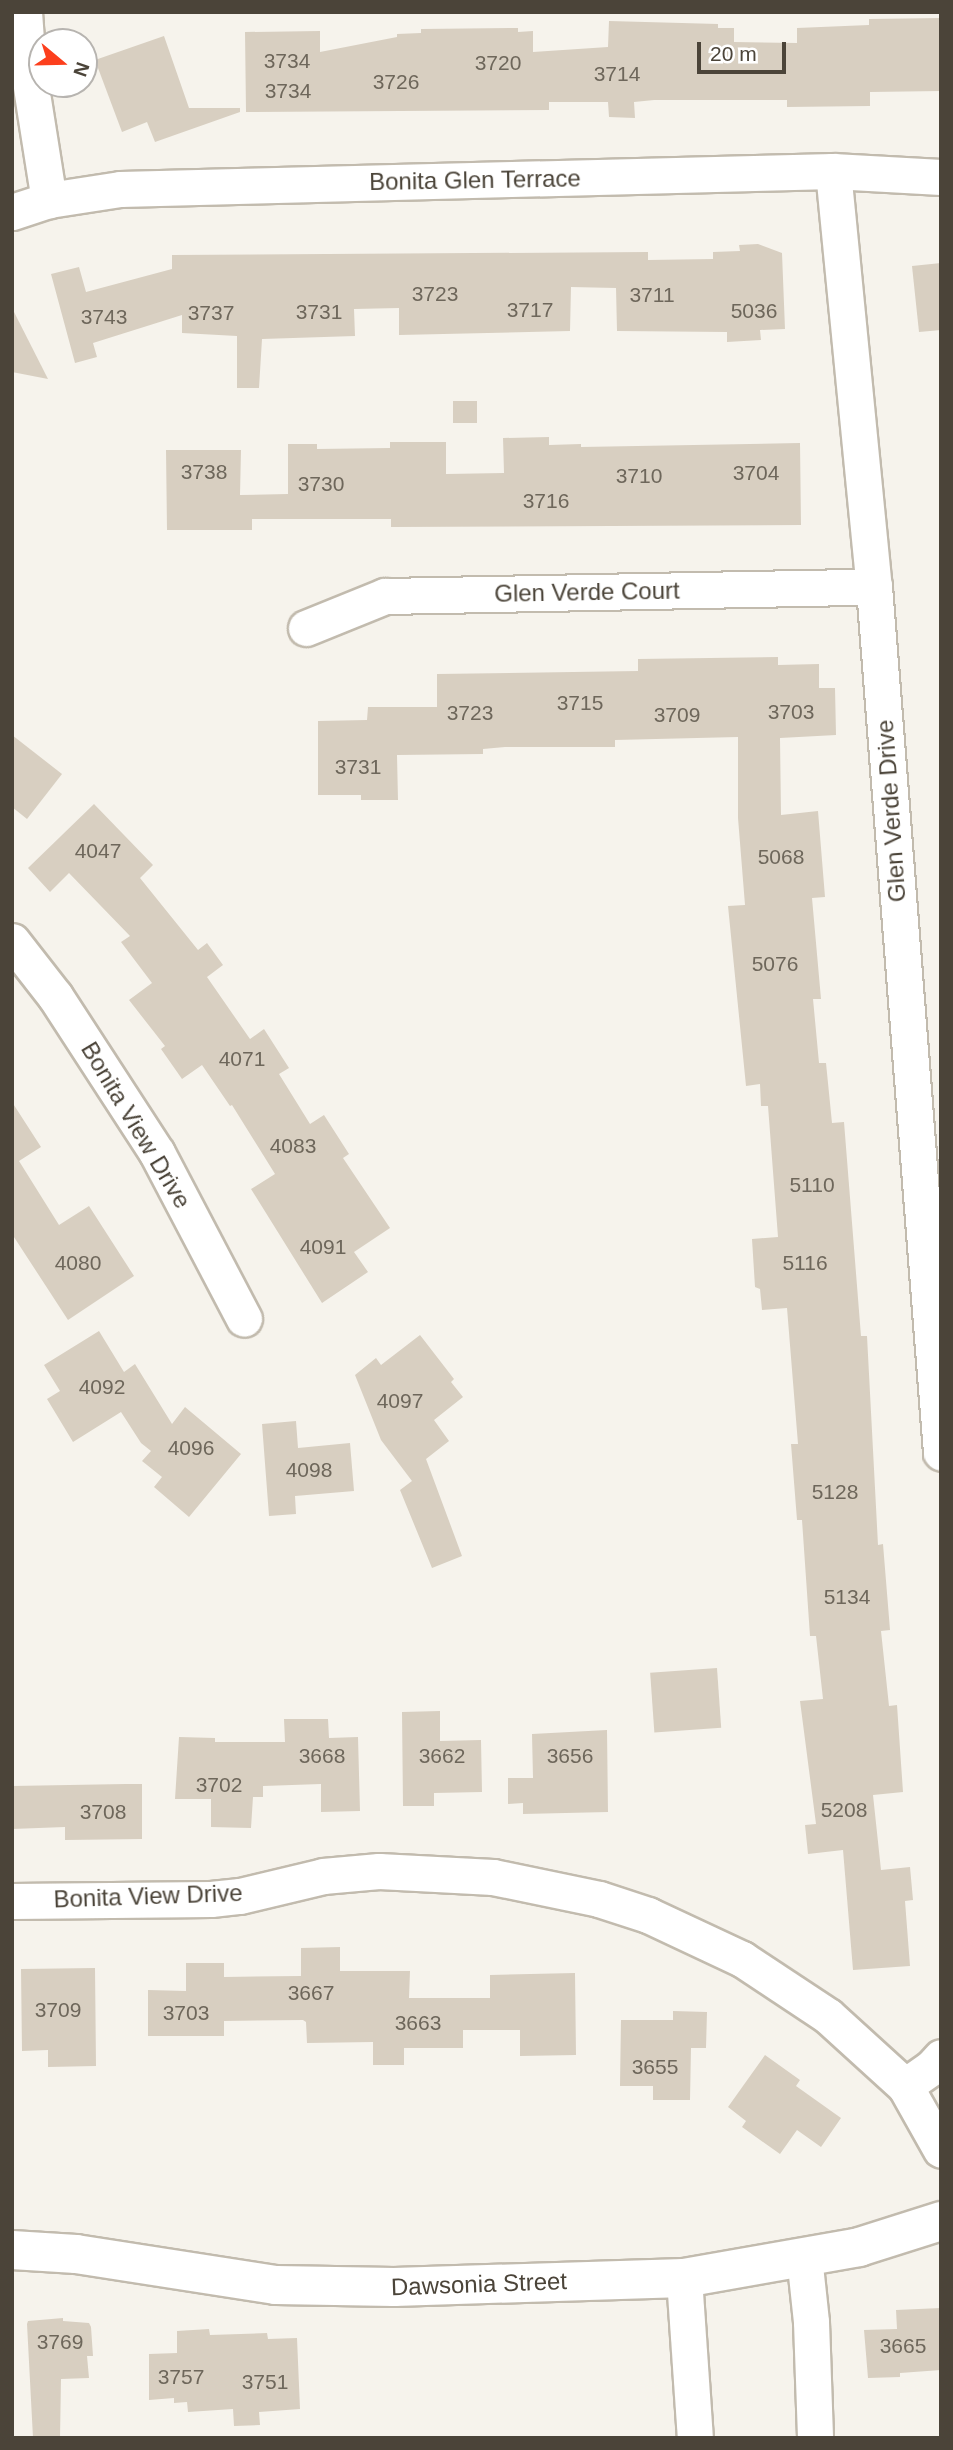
<!DOCTYPE html>
<html>
<head>
<meta charset="utf-8">
<style>
  body { margin:0 }
  #map { position:relative; width:953px; height:2450px; overflow:hidden; background:#f6f3ec; font-family:Helvetica,sans-serif }
  div>[style] { position:absolute }
  .building>* { inset:0; background:#d8cfc1; transform-origin:0 0 }
  .roads { filter:drop-shadow(2px 0 #c2bbae) drop-shadow(-2px 0 #c2bbae) drop-shadow(0 2px #c2bbae) drop-shadow(0 -2px #c2bbae) }
  .minor>* { height:35px; margin:-17.5px; padding:0 17.5px; transform-origin:17.5px; border-radius:17.5px; background:#fff }
  .tertiary>* { height:38px; margin:-19px; padding:0 19px; transform-origin:19px; border-radius:19px; background:#fff }
  span { translate:-50% -50%; white-space:nowrap; text-align:center; line-height:1.15; -webkit-text-stroke:5px #fff; paint-order:stroke }
  .number-label { font-size:21px; color:#6e675b }
  .number-label span { -webkit-text-stroke-width:0 }
  .street-label { font-size:24px; color:#4b4439 }
  .frame { position:absolute; inset:0; border:14px solid #4b4439; pointer-events:none }
  .north { position:absolute; left:28px; top:28px; width:70px; height:70px; box-sizing:border-box; background:#fff; border:2px solid #b7b4b0; border-radius:50%; rotate:109deg; font-size:19px; font-weight:700; line-height:28px; text-align:center; color:#4b4439 }
  .north::after { content:''; display:block; margin:auto; width:24px; height:32px; background:#fc3f1d; clip-path:polygon(50% 0,100% 100%,50% 72%,0 100%) }
  .scale { position:absolute; left:697px; top:42px; width:89px; height:32px; box-sizing:border-box; border:4px solid #4b4439; border-top:0; padding-left:9px; font-size:21px; line-height:24px; white-space:nowrap; color:#4b4439; -webkit-text-stroke:5px #fff; paint-order:stroke }
</style>
</head>
<body>
<div id="map">
  <div class="building">
    <i style="clip-path:polygon(941px 18px,941px 91px,870px 92px,870px 106px,787px 107px,787px 100px,654px 100px,634px 102px,635px 118px,609px 117px,608px 102px,549px 102px,549px 110px,246px 112px,245px 32px,320px 31px,320px 52px,397px 37px,397px 34px,421px 33px,421px 29px,518px 28px,518px 32px,533px 31px,533px 52px,608px 47px,609px 21px,718px 24px,718px 28px,734px 28px,734px 42px,797px 43px,797px 28px,869px 25px,869px 19px)"></i>
    <i style="clip-path:polygon(164px 36px,189px 108px,240px 108px,240px 112px,155px 142px,147px 122px,122px 132px,95px 60px)"></i>
    <i style="clip-path:polygon(758px 244px,782px 253px,785px 329px,760px 330px,761px 340px,727px 342px,727px 332px,617px 331px,616px 288px,571px 287px,570px 331px,399px 335px,399px 308px,354px 309px,355px 336px,262px 339px,259px 388px,237px 388px,237px 336px,182px 333px,182px 315px,93px 343px,97px 357px,75px 363px,51px 274px,79px 267px,86px 292px,172px 269px,172px 255px,648px 252px,648px 260px,713px 259px,713px 252px,740px 251px,739px 245px)"></i>
    <i style="clip-path:polygon(941px 263px,941px 330px,919px 332px,912px 266px)"></i>
    <i style="clip-path:polygon(12px 308px,48px 379px,12px 372px)"></i>
    <i style="left:453px;top:401px;width:24px;height:22px"></i>
    <i style="clip-path:polygon(549px 437px,549px 445px,581px 444px,581px 447px,800px 443px,801px 525px,391px 527px,391px 519px,252px 519px,252px 530px,167px 530px,166px 450px,241px 450px,240px 495px,288px 494px,288px 444px,317px 444px,317px 449px,390px 448px,390px 442px,446px 442px,446px 474px,504px 473px,503px 438px)"></i>
    <i style="clip-path:polygon(778px 657px,778px 665px,819px 664px,819px 688px,835px 688px,836px 735px,780px 738px,781px 815px,818px 811px,825px 897px,812px 898px,821px 999px,813px 999px,819px 1063px,826px 1063px,832px 1123px,844px 1122px,861px 1336px,867px 1336px,878px 1545px,883px 1544px,890px 1630px,881px 1631px,889px 1706px,897px 1705px,903px 1792px,873px 1795px,881px 1870px,910px 1867px,913px 1900px,905px 1901px,910px 1966px,853px 1970px,843px 1850px,808px 1854px,805px 1825px,816px 1824px,800px 1701px,823px 1699px,816px 1636px,810px 1636px,802px 1520px,797px 1520px,791px 1444px,798px 1444px,787px 1308px,762px 1310px,760px 1289px,755px 1287px,752px 1239px,778px 1237px,768px 1106px,761px 1106px,760px 1084px,746px 1086px,728px 906px,745px 905px,738px 818px,738px 737px,615px 740px,615px 747px,505px 747px,483px 749px,483px 754px,397px 755px,398px 800px,361px 800px,361px 795px,318px 795px,318px 721px,367px 720px,368px 707px,437px 707px,437px 674px,638px 671px,638px 659px)"></i>
    <i style="clip-path:polygon(12px 735px,62px 774px,27px 819px,12px 807px)"></i>
    <i style="clip-path:polygon(94px 804px,153px 865px,140px 878px,198px 950px,207px 943px,223px 965px,207px 977px,250px 1039px,264px 1029px,289px 1068px,279px 1074px,310px 1124px,324px 1115px,349px 1154px,343px 1158px,390px 1228px,354px 1252px,368px 1272px,322px 1303px,251px 1189px,275px 1174px,232px 1105px,230px 1106px,202px 1065px,182px 1079px,161px 1049px,165px 1046px,129px 1000px,152px 983px,121px 942px,130px 936px,69px 873px,50px 892px,28px 868px)"></i>
    <i style="clip-path:polygon(12px 1102px,41px 1147px,19px 1161px,59px 1225px,89px 1206px,134px 1276px,68px 1320px,12px 1234px)"></i>
    <i style="clip-path:polygon(99px 1331px,124px 1372px,135px 1364px,172px 1424px,185px 1407px,241px 1454px,189px 1517px,154px 1487px,162px 1477px,142px 1461px,151px 1451px,141px 1443px,121px 1412px,73px 1442px,47px 1399px,60px 1391px,44px 1365px)"></i>
    <i style="clip-path:polygon(420px 1335px,454px 1379px,451px 1382px,463px 1397px,434px 1420px,449px 1441px,426px 1459px,462px 1556px,432px 1568px,400px 1490px,412px 1481px,381px 1440px,355px 1375px,376px 1358px,381px 1365px)"></i>
    <i style="clip-path:polygon(296px 1421px,298px 1448px,350px 1443px,354px 1491px,295px 1496px,296px 1514px,269px 1516px,262px 1424px)"></i>
    <i style="left:717px;top:1668px;width:60px;height:67px;rotate:86deg"></i>
    <i style="clip-path:polygon(440px 1711px,440px 1741px,481px 1740px,482px 1792px,434px 1793px,434px 1806px,403px 1806px,402px 1712px)"></i>
    <i style="clip-path:polygon(284px 1719px,328px 1719px,329px 1738px,358px 1737px,360px 1811px,321px 1812px,321px 1784px,263px 1786px,263px 1797px,253px 1797px,251px 1828px,211px 1827px,211px 1799px,175px 1799px,179px 1737px,215px 1738px,215px 1742px,285px 1742px)"></i>
    <i style="clip-path:polygon(607px 1730px,608px 1812px,523px 1814px,523px 1803px,508px 1804px,508px 1778px,533px 1778px,532px 1734px)"></i>
    <i style="clip-path:polygon(126px 1784px,142px 1784px,142px 1839px,65px 1840px,65px 1827px,12px 1829px,12px 1786px)"></i>
    <i style="clip-path:polygon(340px 1947px,340px 1971px,410px 1971px,409px 1998px,490px 1998px,490px 1975px,575px 1973px,576px 2055px,520px 2056px,520px 2030px,463px 2030px,463px 2048px,404px 2048px,404px 2065px,373px 2065px,373px 2042px,307px 2043px,306px 2022px,303px 2020px,224px 2021px,224px 2036px,148px 2036px,148px 1990px,186px 1991px,186px 1963px,224px 1963px,224px 1977px,301px 1976px,301px 1948px)"></i>
    <i style="clip-path:polygon(95px 1968px,96px 2066px,48px 2067px,48px 2050px,22px 2051px,21px 1969px)"></i>
    <i style="clip-path:polygon(673px 2011px,707px 2012px,706px 2048px,691px 2048px,690px 2100px,653px 2100px,653px 2086px,620px 2086px,621px 2020px,673px 2020px)"></i>
    <i style="clip-path:polygon(765px 2055px,800px 2080px,796px 2086px,841px 2118px,821px 2147px,797px 2130px,780px 2154px,742px 2127px,746px 2121px,728px 2107px)"></i>
    <i style="clip-path:polygon(941px 2308px,941px 2370px,900px 2373px,900px 2377px,868px 2378px,864px 2330px,897px 2329px,896px 2310px)"></i>
    <i style="clip-path:polygon(63px 2318px,63px 2321px,89px 2323px,91px 2327px,93px 2356px,87px 2356px,89px 2378px,61px 2379px,60px 2438px,33px 2438px,27px 2324px,28px 2321px)"></i>
    <i style="clip-path:polygon(209px 2329px,210px 2335px,267px 2333px,268px 2339px,297px 2338px,300px 2409px,259px 2412px,260px 2425px,234px 2426px,233px 2409px,188px 2412px,187px 2402px,174px 2403px,174px 2398px,149px 2400px,149px 2354px,177px 2353px,177px 2331px)"></i>
  </div>
  <div class="roads">
    <div class="minor">
      <i style="left:24px;top:12px;width:56px;rotate:85.9deg"></i>
      <i style="left:28px;top:68px;width:134px;rotate:81deg"></i>
      <i style="left:833px;top:171px;width:418px;rotate:84.4deg"></i>
      <i style="left:874px;top:587px;width:868px;rotate:85.57deg"></i>
      <i style="left:12px;top:212px;width:39px;rotate:-18deg"></i>
      <i style="left:49px;top:200px;width:72px;rotate:-8.8deg"></i>
      <i style="left:120px;top:189px;width:713px;rotate:-1.45deg"></i>
      <i style="left:833px;top:171px;width:108px;rotate:3.2deg"></i>
      <i style="left:306px;top:628px;width:85px;rotate:-22.1deg"></i>
      <i style="left:385px;top:596px;width:489px;rotate:-1.1deg"></i>
      <i style="left:12px;top:941px;width:70px;rotate:52deg"></i>
      <i style="left:55px;top:996px;width:187px;rotate:57deg"></i>
      <i style="left:157px;top:1153px;width:187px;rotate:62.3deg"></i>
      <i style="left:12px;top:1901px;width:199px;rotate:-0.6deg"></i>
      <i style="left:211px;top:1899px;width:29px;rotate:-6deg"></i>
      <i style="left:240px;top:1896px;width:85px;rotate:-13.5deg"></i>
      <i style="left:323px;top:1876px;width:56px;rotate:-5.1deg"></i>
      <i style="left:379px;top:1871px;width:114px;rotate:3deg"></i>
      <i style="left:493px;top:1877px;width:108px;rotate:11.7deg"></i>
      <i style="left:599px;top:1899px;width:52px;rotate:18.1deg"></i>
      <i style="left:648px;top:1915px;width:104px;rotate:25.1deg"></i>
      <i style="left:742px;top:1959px;width:103px;rotate:33.5deg"></i>
      <i style="left:828px;top:2016px;width:104px;rotate:42.3deg"></i>
      <i style="left:905px;top:2086px;width:73px;rotate:60.6deg"></i>
      <i style="left:905px;top:2086px;width:33px;rotate:-35deg"></i>
      <i style="left:932px;top:2067px;width:13px;rotate:-48deg"></i>
      <i style="left:804px;top:2256px;width:66px;rotate:83.9deg"></i>
      <i style="left:811px;top:2322px;width:116px;rotate:88deg"></i>
      <i style="left:684px;top:2278px;width:160px;rotate:86.1deg"></i>
    </div>
    <div class="tertiary">
      <i style="left:12px;top:2250px;width:64px;rotate:3.6deg"></i>
      <i style="left:76px;top:2254px;width:202px;rotate:8.8deg"></i>
      <i style="left:276px;top:2285px;width:118px;rotate:1deg"></i>
      <i style="left:394px;top:2287px;width:290px;rotate:-1.8deg"></i>
      <i style="left:684px;top:2278px;width:178px;rotate:-10deg"></i>
      <i style="left:859px;top:2247px;width:86px;rotate:-17.6deg"></i>
    </div>
  </div>
  <div class="number-label">
    <span style="left:287px;top:61px">3734</span>
    <span style="left:498px;top:63px">3720</span>
    <span style="left:617px;top:74px">3714</span>
    <span style="left:396px;top:82px">3726</span>
    <span style="left:288px;top:91px">3734</span>
    <span style="left:435px;top:294px">3723</span>
    <span style="left:652px;top:295px">3711</span>
    <span style="left:530px;top:310px">3717</span>
    <span style="left:754px;top:311px">5036</span>
    <span style="left:319px;top:312px">3731</span>
    <span style="left:211px;top:313px">3737</span>
    <span style="left:104px;top:317px">3743</span>
    <span style="left:204px;top:472px">3738</span>
    <span style="left:756px;top:473px">3704</span>
    <span style="left:639px;top:476px">3710</span>
    <span style="left:321px;top:484px">3730</span>
    <span style="left:546px;top:501px">3716</span>
    <span style="left:580px;top:703px">3715</span>
    <span style="left:791px;top:712px">3703</span>
    <span style="left:470px;top:713px">3723</span>
    <span style="left:677px;top:715px">3709</span>
    <span style="left:358px;top:767px">3731</span>
    <span style="left:98px;top:851px">4047</span>
    <span style="left:781px;top:857px">5068</span>
    <span style="left:775px;top:964px">5076</span>
    <span style="left:242px;top:1059px">4071</span>
    <span style="left:293px;top:1146px">4083</span>
    <span style="left:812px;top:1185px">5110</span>
    <span style="left:323px;top:1247px">4091</span>
    <span style="left:78px;top:1263px">4080</span>
    <span style="left:805px;top:1263px">5116</span>
    <span style="left:102px;top:1387px">4092</span>
    <span style="left:400px;top:1401px">4097</span>
    <span style="left:191px;top:1448px">4096</span>
    <span style="left:309px;top:1470px">4098</span>
    <span style="left:835px;top:1492px">5128</span>
    <span style="left:847px;top:1597px">5134</span>
    <span style="left:322px;top:1756px">3668</span>
    <span style="left:442px;top:1756px">3662</span>
    <span style="left:570px;top:1756px">3656</span>
    <span style="left:219px;top:1785px">3702</span>
    <span style="left:844px;top:1810px">5208</span>
    <span style="left:103px;top:1812px">3708</span>
    <span style="left:311px;top:1993px">3667</span>
    <span style="left:58px;top:2010px">3709</span>
    <span style="left:186px;top:2013px">3703</span>
    <span style="left:418px;top:2023px">3663</span>
    <span style="left:655px;top:2067px">3655</span>
    <span style="left:60px;top:2342px">3769</span>
    <span style="left:903px;top:2346px">3665</span>
    <span style="left:181px;top:2377px">3757</span>
    <span style="left:265px;top:2382px">3751</span>
  </div>
  <div class="street-label">
    <span style="left:475px;top:180px;rotate:-1deg">Bonita Glen Terrace</span>
    <span style="left:587px;top:592px;rotate:-1deg">Glen Verde Court</span>
    <span style="left:891px;top:811px;rotate:-94deg">Glen Verde Drive</span>
    <span style="left:136px;top:1125px;rotate:59deg">Bonita View Drive</span>
    <span style="left:148px;top:1896px;rotate:-2deg">Bonita View Drive</span>
    <span style="left:479px;top:2284px;rotate:-2deg">Dawsonia Street</span>
  </div>
  <div class="frame"></div>
  <div class="north">N</div>
  <div class="scale">20 m</div>
</div>
</body>
</html>
